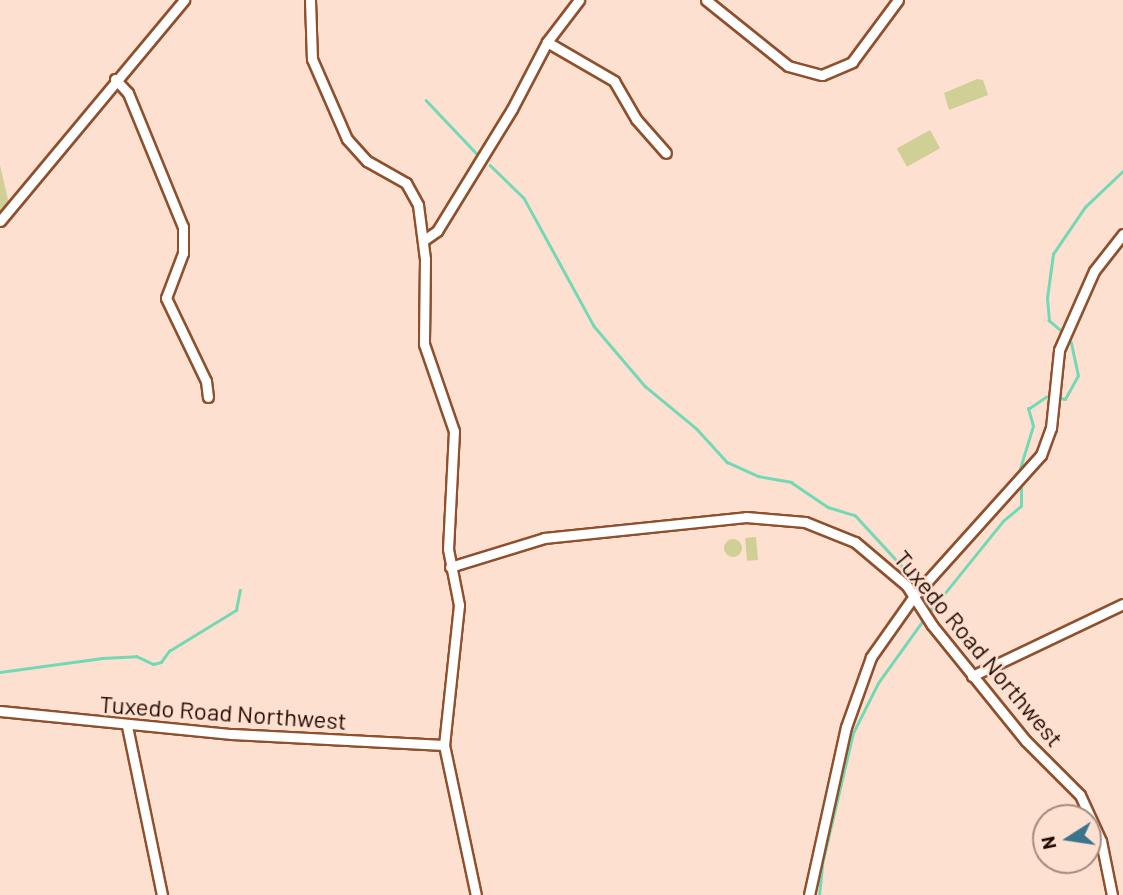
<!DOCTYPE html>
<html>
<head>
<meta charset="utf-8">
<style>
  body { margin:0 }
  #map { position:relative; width:1123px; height:895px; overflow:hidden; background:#fee0d1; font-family:Barlow,sans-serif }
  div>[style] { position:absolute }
  .green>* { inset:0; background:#cfcf96; transform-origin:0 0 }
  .round { border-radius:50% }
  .stream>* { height:2.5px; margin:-1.25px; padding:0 1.25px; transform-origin:1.25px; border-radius:1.25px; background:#73d9b5 }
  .roads { filter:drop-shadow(2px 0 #8f502d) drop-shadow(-2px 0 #8f502d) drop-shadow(0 2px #8f502d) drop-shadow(0 -2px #8f502d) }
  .minor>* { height:9px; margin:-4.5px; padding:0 4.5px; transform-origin:4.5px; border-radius:4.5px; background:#fff }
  span { translate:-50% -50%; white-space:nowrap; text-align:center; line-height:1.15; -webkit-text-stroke:5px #fee0d1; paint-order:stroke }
  .street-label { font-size:24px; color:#230a00 }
  .north { position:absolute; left:1032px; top:804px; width:70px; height:70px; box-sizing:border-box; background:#fee0d1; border:2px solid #a68a7d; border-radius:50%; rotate:258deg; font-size:19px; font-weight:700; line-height:28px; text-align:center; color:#230a00 }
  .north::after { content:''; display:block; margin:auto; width:24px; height:32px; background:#3a748d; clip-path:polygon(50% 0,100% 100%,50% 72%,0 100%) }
</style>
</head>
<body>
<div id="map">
  <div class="green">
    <i style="clip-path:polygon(977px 79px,983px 80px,988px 95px,949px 110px,944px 93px)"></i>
    <i style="left:930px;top:130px;width:21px;height:38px;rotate:61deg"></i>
    <i style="clip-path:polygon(0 165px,11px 213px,0 227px)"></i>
    <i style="left:756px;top:537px;width:23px;height:11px;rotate:85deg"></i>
    <i class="round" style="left:724px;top:539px;width:18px;height:18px"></i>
  </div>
  <div class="stream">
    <i style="left:426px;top:100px;width:74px;rotate:46.6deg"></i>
    <i style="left:490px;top:165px;width:47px;rotate:44.1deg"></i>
    <i style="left:524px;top:198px;width:146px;rotate:61.3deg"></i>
    <i style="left:594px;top:326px;width:79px;rotate:49.6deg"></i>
    <i style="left:645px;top:386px;width:67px;rotate:39.6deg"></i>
    <i style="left:697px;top:429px;width:45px;rotate:47.7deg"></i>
    <i style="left:727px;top:462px;width:34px;rotate:24deg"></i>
    <i style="left:758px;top:476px;width:34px;rotate:10deg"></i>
    <i style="left:791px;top:482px;width:45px;rotate:34deg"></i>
    <i style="left:828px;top:507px;width:28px;rotate:17deg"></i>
    <i style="left:855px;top:515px;width:83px;rotate:47.4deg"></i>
    <i style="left:1061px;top:331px;width:16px;rotate:-140deg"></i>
    <i style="left:1049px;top:321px;width:23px;rotate:-95deg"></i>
    <i style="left:1047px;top:298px;width:44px;rotate:-82.2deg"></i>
    <i style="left:1053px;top:254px;width:57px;rotate:-55.8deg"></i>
    <i style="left:1085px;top:207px;width:52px;rotate:-43.5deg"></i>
    <i style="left:1058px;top:398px;width:7px;rotate:8deg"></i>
    <i style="left:1065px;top:399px;width:26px;rotate:-61deg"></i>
    <i style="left:1078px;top:376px;width:34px;rotate:-102deg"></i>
    <i style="left:1018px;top:475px;width:51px;rotate:-73deg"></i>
    <i style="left:1033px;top:426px;width:18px;rotate:-106deg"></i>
    <i style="left:1028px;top:409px;width:22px;rotate:-34deg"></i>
    <i style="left:932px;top:598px;width:9px;rotate:90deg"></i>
    <i style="left:928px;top:614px;width:119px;rotate:-51.1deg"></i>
    <i style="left:1003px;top:521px;width:23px;rotate:-40deg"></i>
    <i style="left:1021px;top:506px;width:18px;rotate:-90deg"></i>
    <i style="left:0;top:672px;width:103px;rotate:-7.8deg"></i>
    <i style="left:102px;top:658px;width:34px;rotate:-3deg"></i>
    <i style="left:136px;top:656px;width:19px;rotate:25deg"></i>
    <i style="left:153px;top:664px;width:8px;rotate:-14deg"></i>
    <i style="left:161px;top:662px;width:14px;rotate:-54deg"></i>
    <i style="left:169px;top:651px;width:79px;rotate:-31.5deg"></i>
    <i style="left:236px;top:610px;width:20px;rotate:-79deg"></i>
    <i style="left:819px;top:895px;width:31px;rotate:-84deg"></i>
    <i style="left:822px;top:864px;width:135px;rotate:-76.7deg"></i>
    <i style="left:853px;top:733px;width:56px;rotate:-63.4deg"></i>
    <i style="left:878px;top:683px;width:79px;rotate:-54.3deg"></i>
  </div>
  <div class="roads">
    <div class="minor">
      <i style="left:310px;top:0;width:59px;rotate:88.1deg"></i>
      <i style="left:312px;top:59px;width:87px;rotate:66.4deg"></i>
      <i style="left:347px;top:139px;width:30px;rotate:48deg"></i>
      <i style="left:367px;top:161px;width:45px;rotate:29.4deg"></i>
      <i style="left:406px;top:183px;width:25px;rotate:61deg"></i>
      <i style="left:418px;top:205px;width:54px;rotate:82.6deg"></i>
      <i style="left:425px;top:259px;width:85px;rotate:90.7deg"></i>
      <i style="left:424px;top:344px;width:92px;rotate:71deg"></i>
      <i style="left:454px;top:431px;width:118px;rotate:92.9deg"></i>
      <i style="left:448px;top:549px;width:57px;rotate:78.9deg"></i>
      <i style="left:459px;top:605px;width:141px;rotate:96.1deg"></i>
      <i style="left:444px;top:745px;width:153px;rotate:78deg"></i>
      <i style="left:706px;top:0;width:105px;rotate:38.8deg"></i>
      <i style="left:788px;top:66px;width:35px;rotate:15deg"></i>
      <i style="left:822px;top:75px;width:33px;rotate:-23deg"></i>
      <i style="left:852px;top:62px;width:77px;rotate:-53.4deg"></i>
      <i style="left:547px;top:42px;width:78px;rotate:30.2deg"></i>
      <i style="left:614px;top:81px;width:44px;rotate:59.9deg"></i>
      <i style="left:636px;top:119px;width:45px;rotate:48.6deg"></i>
      <i style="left:115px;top:79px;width:19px;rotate:47deg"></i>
      <i style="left:128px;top:93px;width:145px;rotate:67.7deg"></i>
      <i style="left:183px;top:227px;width:26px;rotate:90deg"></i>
      <i style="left:183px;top:253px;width:48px;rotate:110.7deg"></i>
      <i style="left:166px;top:298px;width:92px;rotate:64.3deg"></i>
      <i style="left:206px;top:381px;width:16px;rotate:83deg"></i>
      <i style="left:0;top:221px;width:288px;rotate:-50.2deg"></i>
      <i style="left:424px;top:240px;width:16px;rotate:-35deg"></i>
      <i style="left:437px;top:231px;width:143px;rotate:-58.4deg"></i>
      <i style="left:512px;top:109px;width:76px;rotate:-62.4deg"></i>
      <i style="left:547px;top:42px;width:53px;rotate:-52.7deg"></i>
      <i style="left:450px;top:567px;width:98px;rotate:-17.1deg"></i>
      <i style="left:544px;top:538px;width:203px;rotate:-5.9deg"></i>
      <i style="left:746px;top:517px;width:59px;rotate:4.8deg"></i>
      <i style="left:805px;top:522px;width:54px;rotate:21.8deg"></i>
      <i style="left:855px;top:542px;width:68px;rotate:40.2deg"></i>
      <i style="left:907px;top:586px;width:46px;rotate:57.3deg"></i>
      <i style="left:932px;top:625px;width:149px;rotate:51deg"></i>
      <i style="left:1026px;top:741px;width:76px;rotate:45deg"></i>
      <i style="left:1080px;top:795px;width:51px;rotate:65.5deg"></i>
      <i style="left:1101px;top:841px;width:55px;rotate:78.5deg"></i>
      <i style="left:972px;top:676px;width:167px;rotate:-25.5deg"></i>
      <i style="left:0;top:711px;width:233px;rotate:5.7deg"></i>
      <i style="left:232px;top:734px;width:212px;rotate:3deg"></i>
      <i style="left:127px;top:726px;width:173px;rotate:78.3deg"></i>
      <i style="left:809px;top:895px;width:172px;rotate:-77.6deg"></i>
      <i style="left:846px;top:727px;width:74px;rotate:-70.3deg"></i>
      <i style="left:871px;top:657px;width:75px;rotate:-54.8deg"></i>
      <i style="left:914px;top:596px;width:190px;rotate:-48deg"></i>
      <i style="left:1041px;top:455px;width:29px;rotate:-70deg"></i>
      <i style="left:1051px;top:428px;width:78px;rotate:-84.1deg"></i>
      <i style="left:1059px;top:350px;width:86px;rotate:-66.1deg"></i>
      <i style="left:1094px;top:271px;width:47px;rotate:-51.9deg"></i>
    </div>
  </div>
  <div class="street-label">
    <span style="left:979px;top:648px;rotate:50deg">Tuxedo Road Northwest</span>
    <span style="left:223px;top:712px;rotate:4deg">Tuxedo Road Northwest</span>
  </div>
  <div class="north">N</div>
</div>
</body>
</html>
